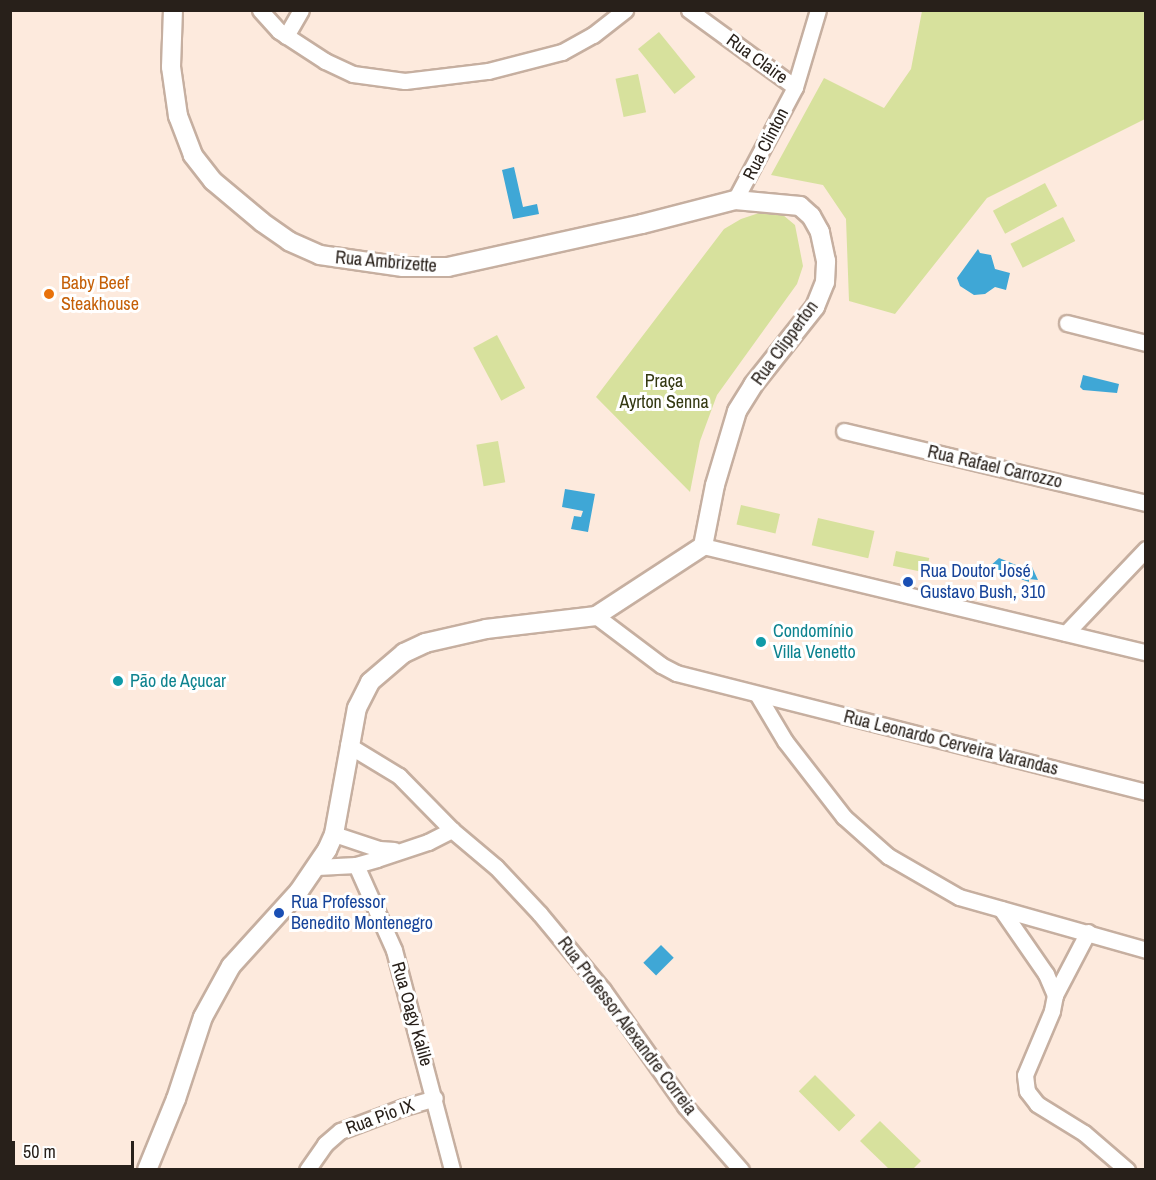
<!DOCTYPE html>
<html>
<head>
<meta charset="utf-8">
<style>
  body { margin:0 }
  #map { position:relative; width:1156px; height:1180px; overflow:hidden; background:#fdeadd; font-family:"Archivo Narrow",sans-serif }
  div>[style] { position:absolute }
  .green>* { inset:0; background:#d7e19d; transform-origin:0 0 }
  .water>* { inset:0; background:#3fa7d6; transform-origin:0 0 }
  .roads { filter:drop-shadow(2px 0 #c6afa0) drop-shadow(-2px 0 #c6afa0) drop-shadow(0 2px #c6afa0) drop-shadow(0 -2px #c6afa0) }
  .minor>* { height:15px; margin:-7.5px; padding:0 7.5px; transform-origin:7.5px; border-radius:7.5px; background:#fff }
  .tertiary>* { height:18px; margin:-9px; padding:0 9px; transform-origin:9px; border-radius:9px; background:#fff }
  .dots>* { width:16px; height:16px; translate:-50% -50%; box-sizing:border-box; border:3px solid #fff; border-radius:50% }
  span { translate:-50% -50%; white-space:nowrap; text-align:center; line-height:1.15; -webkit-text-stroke:6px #fff; paint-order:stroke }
  .street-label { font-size:18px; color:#28201a }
  .food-label { font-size:18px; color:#c56008 }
  .left { translate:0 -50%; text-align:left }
  .park-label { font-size:18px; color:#333811 }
  .transit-label { font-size:18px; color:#164399 }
  .culture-label { font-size:18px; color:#0d838f }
  .frame { position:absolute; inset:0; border:12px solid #28201a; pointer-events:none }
  .scale { position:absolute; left:12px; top:1141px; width:122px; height:27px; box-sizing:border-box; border:3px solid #28201a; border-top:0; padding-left:8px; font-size:18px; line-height:21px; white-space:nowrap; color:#28201a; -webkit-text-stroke:4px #fff; paint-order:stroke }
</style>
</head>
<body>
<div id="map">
  <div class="green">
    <i style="clip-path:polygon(922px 11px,1145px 11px,1145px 119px,987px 198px,895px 314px,849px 301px,846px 219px,823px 185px,771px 175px,824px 78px,884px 108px,911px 69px)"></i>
    <i style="left:659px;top:32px;width:58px;height:27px;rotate:51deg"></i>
    <i style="left:638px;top:74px;width:39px;height:23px;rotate:78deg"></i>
    <i style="left:1045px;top:183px;width:26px;height:59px;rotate:62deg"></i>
    <i style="clip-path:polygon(762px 212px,783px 215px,795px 225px,803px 266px,797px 284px,717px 395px,700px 441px,690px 492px,596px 397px,724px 229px,741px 219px)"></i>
    <i style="left:1063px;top:217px;width:27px;height:59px;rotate:63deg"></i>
    <i style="left:497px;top:335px;width:60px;height:27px;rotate:62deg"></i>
    <i style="left:498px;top:441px;width:42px;height:22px;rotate:80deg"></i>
    <i style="left:741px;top:505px;width:40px;height:20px;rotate:13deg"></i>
    <i style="left:818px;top:518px;width:58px;height:28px;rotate:13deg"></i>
    <i style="left:896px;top:551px;width:34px;height:15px;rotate:12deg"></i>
    <i style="left:815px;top:1075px;width:57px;height:23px;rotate:45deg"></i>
    <i style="clip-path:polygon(880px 1121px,921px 1161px,913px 1169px,889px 1169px,860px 1141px)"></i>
  </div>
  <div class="water">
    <i style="clip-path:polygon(514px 167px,523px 207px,537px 204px,539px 214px,513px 219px,502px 170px)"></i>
    <i style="clip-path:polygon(978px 249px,980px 253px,991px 255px,995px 269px,1010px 273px,1006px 290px,995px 287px,985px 294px,974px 295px,960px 286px,957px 278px)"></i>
    <i style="clip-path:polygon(1083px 375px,1119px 384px,1117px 393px,1083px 390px,1080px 387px)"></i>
    <i style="clip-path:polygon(565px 489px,595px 494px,588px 532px,571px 529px,574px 516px,581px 517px,583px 511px,562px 507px)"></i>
    <i style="clip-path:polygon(999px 558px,1016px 565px,1032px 567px,1038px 580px,1029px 579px,1029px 582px,988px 568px)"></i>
    <i style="left:661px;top:945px;width:18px;height:25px;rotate:45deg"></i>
  </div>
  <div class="roads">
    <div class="minor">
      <i style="left:260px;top:10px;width:28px;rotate:48deg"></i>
      <i style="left:279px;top:31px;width:55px;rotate:33.1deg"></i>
      <i style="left:325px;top:61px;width:31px;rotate:25deg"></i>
      <i style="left:353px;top:74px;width:52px;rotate:7.7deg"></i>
      <i style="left:405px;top:81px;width:84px;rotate:-6.9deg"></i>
      <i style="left:488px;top:71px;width:76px;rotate:-14.4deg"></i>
      <i style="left:562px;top:52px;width:35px;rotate:-29deg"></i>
      <i style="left:593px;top:35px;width:41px;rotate:-38deg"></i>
      <i style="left:689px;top:10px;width:131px;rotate:36deg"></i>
      <i style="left:286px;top:36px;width:30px;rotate:-60deg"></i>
      <i style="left:735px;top:200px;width:128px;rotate:-62deg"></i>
      <i style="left:795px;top:87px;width:80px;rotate:-73.4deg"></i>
      <i style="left:1067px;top:323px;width:81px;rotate:14.2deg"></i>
      <i style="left:844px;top:431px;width:310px;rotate:13.4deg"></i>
      <i style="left:703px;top:546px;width:456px;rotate:13.5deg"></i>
      <i style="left:596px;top:616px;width:81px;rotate:37deg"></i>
      <i style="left:661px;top:665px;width:17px;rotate:28deg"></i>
      <i style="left:676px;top:673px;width:485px;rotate:14.2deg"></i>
      <i style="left:1066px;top:633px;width:116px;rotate:-46.4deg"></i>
      <i style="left:757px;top:694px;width:55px;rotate:59.2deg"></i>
      <i style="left:785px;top:741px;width:96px;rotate:52.2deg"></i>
      <i style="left:844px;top:817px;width:59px;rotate:41.6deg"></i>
      <i style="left:888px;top:856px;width:82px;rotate:30deg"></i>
      <i style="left:959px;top:897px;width:194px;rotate:15.8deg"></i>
      <i style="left:348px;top:745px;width:60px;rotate:31.3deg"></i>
      <i style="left:399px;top:776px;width:76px;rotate:45.5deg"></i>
      <i style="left:452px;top:830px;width:57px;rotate:40.1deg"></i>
      <i style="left:496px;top:867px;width:64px;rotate:46.9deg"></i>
      <i style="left:540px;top:914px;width:99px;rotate:50.3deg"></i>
      <i style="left:603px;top:990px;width:142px;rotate:54.7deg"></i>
      <i style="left:685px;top:1106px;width:85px;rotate:48.8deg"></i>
      <i style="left:334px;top:834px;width:47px;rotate:18.4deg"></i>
      <i style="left:379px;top:849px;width:15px;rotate:4deg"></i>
      <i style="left:356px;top:865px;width:93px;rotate:65.9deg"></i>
      <i style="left:394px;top:950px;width:228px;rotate:75.2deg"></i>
      <i style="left:317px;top:867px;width:39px;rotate:-3deg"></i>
      <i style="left:356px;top:865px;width:22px;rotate:-16deg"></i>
      <i style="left:377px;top:859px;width:54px;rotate:-18.4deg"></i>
      <i style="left:428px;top:842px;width:27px;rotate:-27deg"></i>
      <i style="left:1001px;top:909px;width:79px;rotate:55.3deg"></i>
      <i style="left:1046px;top:974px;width:23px;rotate:67deg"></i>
      <i style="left:1055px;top:995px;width:16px;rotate:101deg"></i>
      <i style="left:1052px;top:1011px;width:69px;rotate:112.9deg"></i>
      <i style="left:1025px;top:1075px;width:16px;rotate:83deg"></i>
      <i style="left:1027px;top:1091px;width:16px;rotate:52deg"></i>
      <i style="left:1037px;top:1104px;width:55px;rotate:31.7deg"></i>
      <i style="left:1084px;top:1133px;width:57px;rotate:40.7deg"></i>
      <i style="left:1055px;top:995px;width:71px;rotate:-62.4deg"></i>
      <i style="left:307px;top:1170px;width:32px;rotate:-55deg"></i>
      <i style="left:325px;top:1144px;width:20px;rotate:-41deg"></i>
      <i style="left:340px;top:1131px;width:68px;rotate:-20.6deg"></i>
      <i style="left:404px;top:1107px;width:32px;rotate:-16deg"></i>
    </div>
    <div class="tertiary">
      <i style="left:147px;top:1170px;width:77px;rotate:-67.8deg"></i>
      <i style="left:176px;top:1099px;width:86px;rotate:-71.8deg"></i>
      <i style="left:203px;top:1017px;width:58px;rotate:-61.2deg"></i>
      <i style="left:231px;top:966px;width:101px;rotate:-47.8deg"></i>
      <i style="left:299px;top:891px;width:50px;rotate:-55.7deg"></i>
      <i style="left:327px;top:850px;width:17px;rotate:-66deg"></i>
      <i style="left:334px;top:834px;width:128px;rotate:-79.7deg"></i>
      <i style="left:357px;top:708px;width:29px;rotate:-63deg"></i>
      <i style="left:370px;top:682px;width:45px;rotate:-40.5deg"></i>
      <i style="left:404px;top:653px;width:23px;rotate:-25deg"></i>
      <i style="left:425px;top:643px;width:63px;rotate:-12.9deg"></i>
      <i style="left:486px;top:629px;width:111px;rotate:-6.7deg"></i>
      <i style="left:596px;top:616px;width:128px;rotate:-33.2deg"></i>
      <i style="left:703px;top:546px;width:62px;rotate:-78.9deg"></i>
      <i style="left:715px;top:485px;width:77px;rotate:-73.4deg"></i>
      <i style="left:737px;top:411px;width:31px;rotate:-58deg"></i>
      <i style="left:753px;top:385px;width:100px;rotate:-51.5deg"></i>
      <i style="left:815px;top:307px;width:27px;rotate:-68deg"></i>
      <i style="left:825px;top:282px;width:21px;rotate:-87deg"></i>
      <i style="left:826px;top:261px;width:30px;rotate:-102deg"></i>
      <i style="left:820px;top:232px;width:18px;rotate:-119deg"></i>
      <i style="left:811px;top:216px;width:15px;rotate:-138deg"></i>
      <i style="left:800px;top:206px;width:65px;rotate:-174.7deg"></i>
      <i style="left:735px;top:200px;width:96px;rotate:165.5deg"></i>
      <i style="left:642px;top:224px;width:199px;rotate:167.5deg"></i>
      <i style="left:448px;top:267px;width:45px;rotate:180deg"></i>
      <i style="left:403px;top:267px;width:84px;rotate:-171.8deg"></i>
      <i style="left:320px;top:255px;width:34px;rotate:-156deg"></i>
      <i style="left:289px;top:241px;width:33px;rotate:-145deg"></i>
      <i style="left:262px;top:222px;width:64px;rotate:-140.1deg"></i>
      <i style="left:213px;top:181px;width:33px;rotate:-128deg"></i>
      <i style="left:193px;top:155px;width:42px;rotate:-111deg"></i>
      <i style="left:178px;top:116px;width:49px;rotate:-98.1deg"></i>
      <i style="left:171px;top:67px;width:57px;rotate:-88deg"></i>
    </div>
  </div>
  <div class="dots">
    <i style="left:49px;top:294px;background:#e8710a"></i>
    <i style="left:908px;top:582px;background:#1a4fb4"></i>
    <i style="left:761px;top:642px;background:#0f9aa8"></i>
    <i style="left:118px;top:681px;background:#0f9aa8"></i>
    <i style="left:279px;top:913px;background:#1a4fb4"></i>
  </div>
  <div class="street-label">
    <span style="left:757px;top:59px;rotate:36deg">Rua Claire</span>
    <span style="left:766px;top:144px;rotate:-63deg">Rua Clinton</span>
    <span style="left:386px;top:262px;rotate:5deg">Rua Ambrizette</span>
    <span style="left:785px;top:343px;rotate:-54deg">Rua Clipperton</span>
    <span style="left:995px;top:467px;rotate:13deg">Rua Rafael Carrozzo</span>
    <span style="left:951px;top:743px;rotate:14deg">Rua Leonardo Cerveira Varandas</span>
    <span style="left:412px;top:1014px;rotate:74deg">Rua Oagy Kalile</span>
    <span style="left:627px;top:1026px;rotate:53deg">Rua Professor Alexandre Correia</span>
    <span style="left:380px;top:1117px;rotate:-20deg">Rua Pio IX</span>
  </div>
  <div class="food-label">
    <span class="left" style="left:61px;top:294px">Baby Beef<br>Steakhouse</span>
  </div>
  <div class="park-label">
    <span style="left:664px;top:392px">Praça<br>Ayrton Senna</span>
  </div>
  <div class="transit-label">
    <span class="left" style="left:920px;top:582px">Rua Doutor José<br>Gustavo Bush, 310</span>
    <span class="left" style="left:291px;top:913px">Rua Professor<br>Benedito Montenegro</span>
  </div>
  <div class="culture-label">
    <span class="left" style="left:773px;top:642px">Condomínio<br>Villa Venetto</span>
    <span class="left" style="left:130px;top:681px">Pão de Açucar</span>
  </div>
  <div class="frame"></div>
  <div class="scale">50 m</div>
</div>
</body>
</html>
